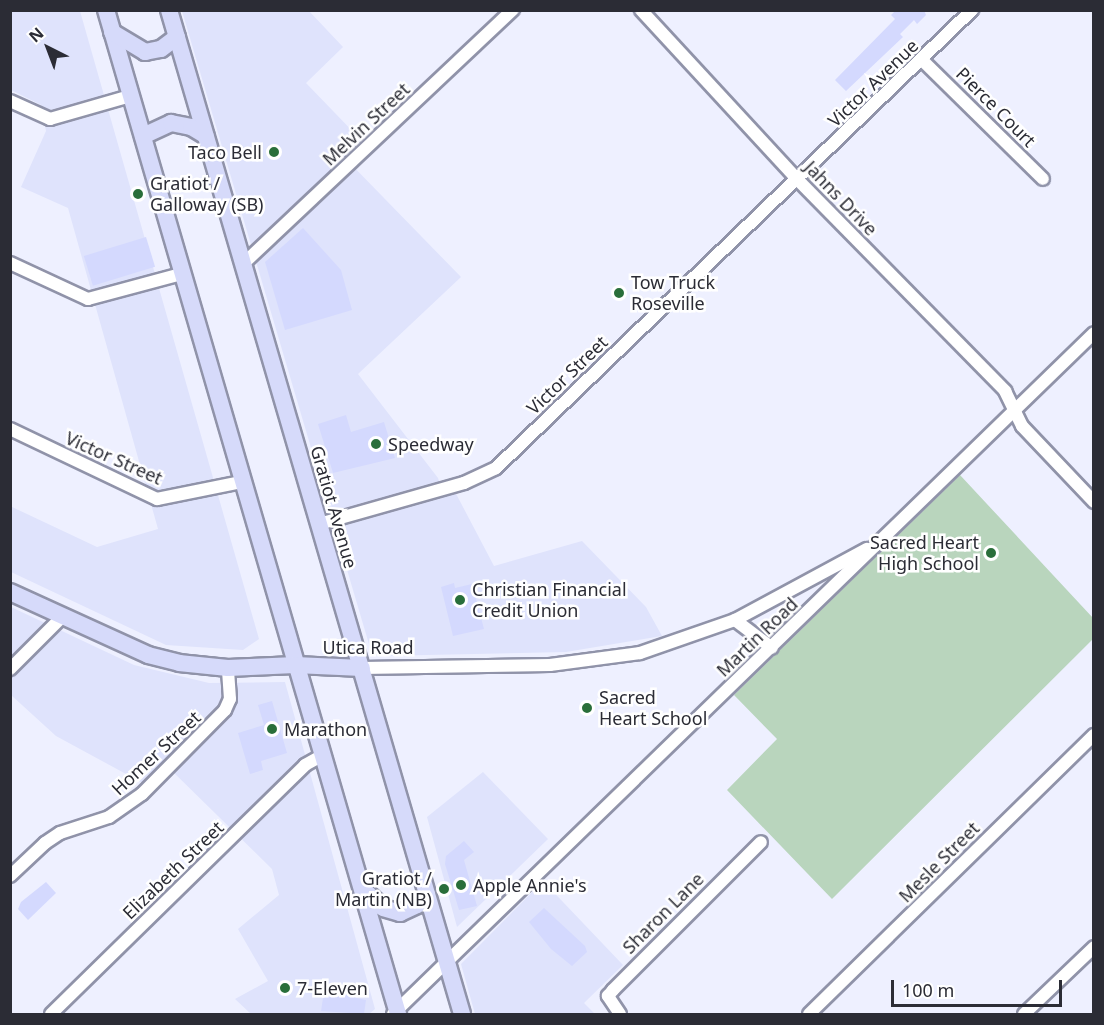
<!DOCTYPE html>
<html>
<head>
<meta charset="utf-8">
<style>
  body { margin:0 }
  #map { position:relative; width:1104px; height:1025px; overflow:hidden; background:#eef0ff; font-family:"Noto Sans",sans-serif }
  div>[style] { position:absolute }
  .built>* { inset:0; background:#dfe3fc }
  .green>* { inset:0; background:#b9d5bd }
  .building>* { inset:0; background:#d4d9fe; transform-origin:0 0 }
  .roads { filter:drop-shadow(2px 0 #9093a9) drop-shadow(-2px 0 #9093a9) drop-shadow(0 2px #9093a9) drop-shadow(0 -2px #9093a9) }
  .minor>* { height:12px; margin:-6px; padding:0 6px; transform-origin:6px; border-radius:6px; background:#fff }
  .major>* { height:16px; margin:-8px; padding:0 8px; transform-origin:8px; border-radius:8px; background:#d6dafa }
  .dots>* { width:16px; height:16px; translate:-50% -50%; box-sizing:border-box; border:3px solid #fff; border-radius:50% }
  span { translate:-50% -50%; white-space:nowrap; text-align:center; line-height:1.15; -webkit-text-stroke:5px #fff; paint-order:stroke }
  .street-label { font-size:18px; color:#2b2c35 }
  .poi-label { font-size:18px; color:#2b2c35 }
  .right { translate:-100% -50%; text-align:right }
  .left { translate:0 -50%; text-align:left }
  .frame { position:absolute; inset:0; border:12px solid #2b2c35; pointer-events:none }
  .north { position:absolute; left:18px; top:18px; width:60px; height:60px; -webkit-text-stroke:4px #fff; paint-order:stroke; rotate:318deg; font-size:16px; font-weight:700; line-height:24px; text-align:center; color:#2b2c35 }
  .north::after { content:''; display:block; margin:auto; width:21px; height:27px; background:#2b2c35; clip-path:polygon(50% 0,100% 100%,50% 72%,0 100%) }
  .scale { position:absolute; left:891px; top:980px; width:171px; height:27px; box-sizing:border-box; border:3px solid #2b2c35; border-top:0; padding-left:8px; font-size:18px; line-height:21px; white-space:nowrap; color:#2b2c35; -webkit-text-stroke:4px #fff; paint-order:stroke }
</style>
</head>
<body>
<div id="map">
  <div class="built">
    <i style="clip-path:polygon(11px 11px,80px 11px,259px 639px,243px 650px,166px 645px,11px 572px,10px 506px,97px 547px,158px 529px,68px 208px,21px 187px,46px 131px,41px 105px,11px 90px)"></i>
    <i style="clip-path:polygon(182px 11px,309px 11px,343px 47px,306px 83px,362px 141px,345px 158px,461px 277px,358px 374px,438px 478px,442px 491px,453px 488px,494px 566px,582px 541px,646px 607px,662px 636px,566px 652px,379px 656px,371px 651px)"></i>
    <i style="clip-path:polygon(11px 607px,134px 665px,209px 683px,285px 682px,375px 1009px,369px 1014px,251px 1014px,235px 999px,268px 981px,238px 929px,279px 895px,272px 869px,169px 768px,150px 787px,56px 736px,11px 695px)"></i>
    <i style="clip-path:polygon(483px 772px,548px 839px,457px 927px,427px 817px)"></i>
    <i style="clip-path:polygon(543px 881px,623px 965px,584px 1003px,595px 1014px,475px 1014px,461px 964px)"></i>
  </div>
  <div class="green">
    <i style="clip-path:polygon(960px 475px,1093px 618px,1093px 639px,832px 899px,727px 790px,777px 739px,734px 695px)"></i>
  </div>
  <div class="building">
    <i style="clip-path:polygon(896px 10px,924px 10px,926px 15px,917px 24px,914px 20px,900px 34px,903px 37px,846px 91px,835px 80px,895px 19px,891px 15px)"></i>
    <i style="clip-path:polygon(303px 228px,341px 270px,352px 310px,285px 330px,265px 262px)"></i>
    <i style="left:146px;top:237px;width:31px;height:65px;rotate:73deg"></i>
    <i style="clip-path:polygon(346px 415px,351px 432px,384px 422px,395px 458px,333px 473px,318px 424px)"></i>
    <i style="clip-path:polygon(454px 583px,455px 588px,472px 584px,484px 629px,453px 636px,441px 587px)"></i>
    <i style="clip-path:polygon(272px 701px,287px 753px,261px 761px,263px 770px,250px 774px,238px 733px,264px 725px,258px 705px)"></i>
    <i style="clip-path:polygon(464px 841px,474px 852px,464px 860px,477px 906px,459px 910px,445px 864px,446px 856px)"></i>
    <i style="clip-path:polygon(46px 882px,56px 893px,28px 920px,18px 909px,21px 902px)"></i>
    <i style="clip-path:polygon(544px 908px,585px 946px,587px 952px,572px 966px,551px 949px,529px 922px)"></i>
    <i style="clip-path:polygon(325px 985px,354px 989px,352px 997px,366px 1000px,364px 1014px,321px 1011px)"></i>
  </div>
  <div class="roads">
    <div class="minor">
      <i style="left:641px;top:10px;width:231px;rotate:47.3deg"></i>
      <i style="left:798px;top:180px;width:296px;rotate:45.5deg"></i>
      <i style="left:1005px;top:391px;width:39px;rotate:64deg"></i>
      <i style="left:1022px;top:426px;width:105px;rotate:46.5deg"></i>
      <i style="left:923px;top:61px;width:168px;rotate:44.5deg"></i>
      <i style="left:10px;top:101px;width:44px;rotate:24.2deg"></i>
      <i style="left:50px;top:119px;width:83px;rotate:-16deg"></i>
      <i style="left:10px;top:263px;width:86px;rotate:24.8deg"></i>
      <i style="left:88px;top:299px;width:96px;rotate:-15deg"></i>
      <i style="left:243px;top:264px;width:371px;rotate:-43.3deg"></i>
      <i style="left:10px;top:429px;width:163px;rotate:25.5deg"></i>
      <i style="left:157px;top:499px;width:86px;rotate:-11.4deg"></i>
      <i style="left:319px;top:524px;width:151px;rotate:-15.8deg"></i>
      <i style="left:464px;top:483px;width:35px;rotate:-25deg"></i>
      <i style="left:496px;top:468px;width:661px;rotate:-43.9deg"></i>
      <i style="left:735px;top:620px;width:46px;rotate:37.1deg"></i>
      <i style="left:362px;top:668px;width:188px;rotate:-0.9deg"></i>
      <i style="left:550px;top:665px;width:91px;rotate:-7.6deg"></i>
      <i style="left:640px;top:653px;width:101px;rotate:-19.2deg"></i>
      <i style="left:735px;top:620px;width:150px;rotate:-28.3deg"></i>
      <i style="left:10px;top:669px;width:75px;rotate:-45deg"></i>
      <i style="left:10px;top:876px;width:48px;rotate:-43.3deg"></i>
      <i style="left:45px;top:843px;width:18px;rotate:-34deg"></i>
      <i style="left:60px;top:833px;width:52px;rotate:-18.1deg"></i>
      <i style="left:109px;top:817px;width:40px;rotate:-34.9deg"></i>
      <i style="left:142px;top:794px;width:118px;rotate:-45.3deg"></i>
      <i style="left:225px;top:710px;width:12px;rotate:-66deg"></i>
      <i style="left:230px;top:699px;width:31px;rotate:-94deg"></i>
      <i style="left:51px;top:1014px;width:356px;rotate:-44.4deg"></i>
      <i style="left:305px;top:765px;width:21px;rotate:-29deg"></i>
      <i style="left:393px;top:1014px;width:977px;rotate:-44.17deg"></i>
      <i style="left:620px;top:1014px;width:22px;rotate:-124deg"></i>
      <i style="left:608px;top:996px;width:8px;rotate:-50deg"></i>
      <i style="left:613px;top:990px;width:209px;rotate:-45deg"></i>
      <i style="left:809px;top:1014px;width:399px;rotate:-44.4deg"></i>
      <i style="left:1024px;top:1014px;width:97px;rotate:-43.7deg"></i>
    </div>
    <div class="major">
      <i style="left:106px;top:10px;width:1046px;rotate:73.78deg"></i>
      <i style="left:169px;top:10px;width:1046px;rotate:73.73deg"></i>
      <i style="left:112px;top:32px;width:39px;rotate:31deg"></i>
      <i style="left:145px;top:52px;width:16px;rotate:-11deg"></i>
      <i style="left:161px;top:49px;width:20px;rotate:-37deg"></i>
      <i style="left:143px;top:136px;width:31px;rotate:-25deg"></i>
      <i style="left:171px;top:123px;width:20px;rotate:11deg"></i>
      <i style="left:191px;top:127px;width:17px;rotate:31deg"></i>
      <i style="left:10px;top:592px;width:152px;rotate:24.5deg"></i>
      <i style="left:148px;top:655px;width:32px;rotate:14deg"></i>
      <i style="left:179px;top:663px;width:49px;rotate:5.8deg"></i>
      <i style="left:228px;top:668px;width:67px;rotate:-2.6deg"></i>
      <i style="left:295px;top:665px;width:67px;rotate:2.6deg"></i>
      <i style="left:364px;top:890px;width:26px;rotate:43deg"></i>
      <i style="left:383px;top:908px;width:18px;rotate:16deg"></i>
      <i style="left:400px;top:913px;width:19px;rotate:-25deg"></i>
      <i style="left:417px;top:905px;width:15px;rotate:-48deg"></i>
    </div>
  </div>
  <div class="dots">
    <i style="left:274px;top:152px;background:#296e3a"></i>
    <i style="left:138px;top:194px;background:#296e3a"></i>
    <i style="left:619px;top:293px;background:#296e3a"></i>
    <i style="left:376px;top:444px;background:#296e3a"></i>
    <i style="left:991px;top:553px;background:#296e3a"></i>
    <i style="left:460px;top:600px;background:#296e3a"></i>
    <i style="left:587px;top:708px;background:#296e3a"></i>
    <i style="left:272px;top:729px;background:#296e3a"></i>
    <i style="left:461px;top:885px;background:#296e3a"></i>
    <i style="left:444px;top:889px;background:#296e3a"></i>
    <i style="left:285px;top:988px;background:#296e3a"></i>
  </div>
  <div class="street-label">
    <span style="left:873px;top:83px;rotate:-44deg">Victor Avenue</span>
    <span style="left:996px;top:107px;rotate:45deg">Pierce Court</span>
    <span style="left:366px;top:124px;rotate:-43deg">Melvin Street</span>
    <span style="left:841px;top:198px;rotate:46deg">Jahns Drive</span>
    <span style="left:567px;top:375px;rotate:-44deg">Victor Street</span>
    <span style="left:114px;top:458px;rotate:24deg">Victor Street</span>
    <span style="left:334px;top:507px;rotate:74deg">Gratiot Avenue</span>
    <span style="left:757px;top:637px;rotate:-44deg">Martin Road</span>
    <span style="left:368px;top:647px">Utica Road</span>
    <span style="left:156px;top:753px;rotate:-43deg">Homer Street</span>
    <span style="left:939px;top:862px;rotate:-45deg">Mesle Street</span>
    <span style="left:173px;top:870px;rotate:-44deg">Elizabeth Street</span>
    <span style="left:663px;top:913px;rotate:-45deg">Sharon Lane</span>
  </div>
  <div class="poi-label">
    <span class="right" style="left:262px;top:152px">Taco Bell</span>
    <span class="left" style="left:150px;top:194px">Gratiot /<br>Galloway (SB)</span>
    <span class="left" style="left:631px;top:293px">Tow Truck<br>Roseville</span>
    <span class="left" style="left:388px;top:444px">Speedway</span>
    <span class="right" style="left:979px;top:553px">Sacred Heart<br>High School</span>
    <span class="left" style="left:472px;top:600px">Christian Financial<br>Credit Union</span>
    <span class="left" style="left:599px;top:708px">Sacred<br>Heart School</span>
    <span class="left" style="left:284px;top:729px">Marathon</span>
    <span class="right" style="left:432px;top:889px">Gratiot /<br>Martin (NB)</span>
    <span class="left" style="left:473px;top:885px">Apple Annie's</span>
    <span class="left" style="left:297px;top:988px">7-Eleven</span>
  </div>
  <div class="frame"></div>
  <div class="north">N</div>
  <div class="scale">100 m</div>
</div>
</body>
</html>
